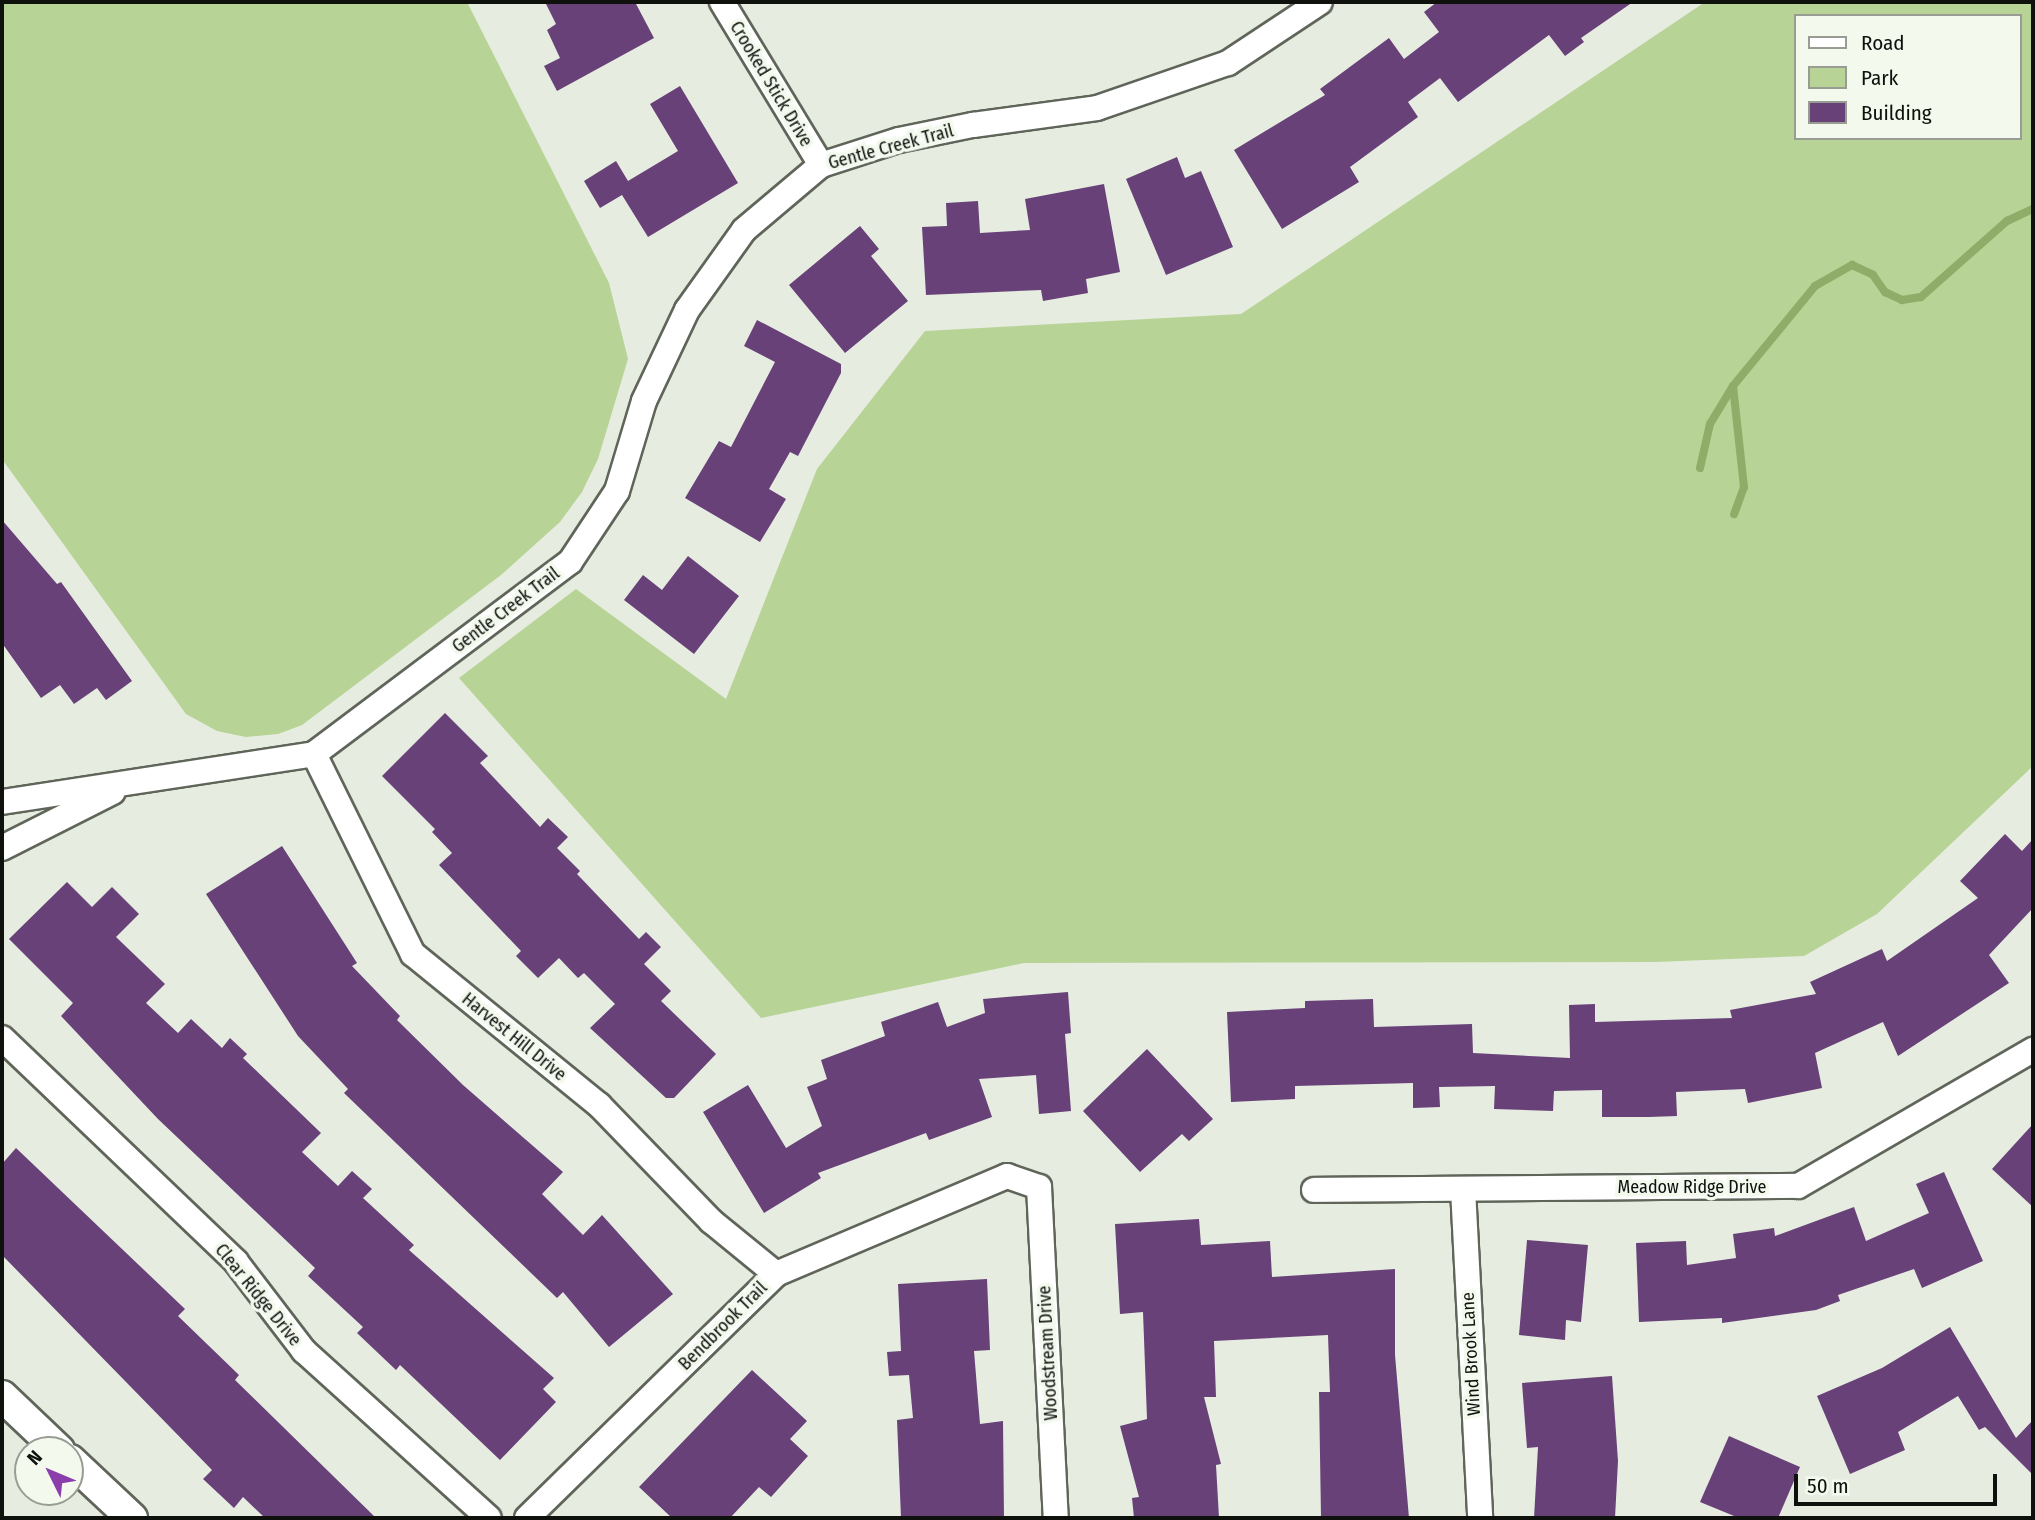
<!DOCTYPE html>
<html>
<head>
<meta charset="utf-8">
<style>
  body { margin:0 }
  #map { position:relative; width:2035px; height:1520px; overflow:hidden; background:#e6ece0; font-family:"Fira Sans Condensed",sans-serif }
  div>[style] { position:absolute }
  .green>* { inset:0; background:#b7d395 }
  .stream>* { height:8px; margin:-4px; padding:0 4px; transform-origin:4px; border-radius:4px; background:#8fac68 }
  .building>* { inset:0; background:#674178 }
  .roads { filter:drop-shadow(2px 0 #60655a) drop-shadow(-2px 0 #60655a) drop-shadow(0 2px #60655a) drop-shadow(0 -2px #60655a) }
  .minor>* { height:24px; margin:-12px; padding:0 12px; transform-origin:12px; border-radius:12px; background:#fff }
  .tertiary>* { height:30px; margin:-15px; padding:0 15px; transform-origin:15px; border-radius:15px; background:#fff }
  span { translate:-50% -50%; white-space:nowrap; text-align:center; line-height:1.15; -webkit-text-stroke:7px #f3f9ed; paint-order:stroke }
  .street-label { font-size:18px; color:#0f110d }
  .frame { position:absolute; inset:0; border:4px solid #0f110d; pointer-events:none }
  .legend { position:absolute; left:1794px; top:14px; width:228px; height:126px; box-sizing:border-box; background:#f3f9ed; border:2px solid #989c93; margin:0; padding:9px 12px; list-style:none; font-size:21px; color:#0f110d }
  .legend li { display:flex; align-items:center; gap:14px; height:35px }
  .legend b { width:35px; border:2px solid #989c93 }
  .north { position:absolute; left:14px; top:1436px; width:70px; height:70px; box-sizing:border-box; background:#f3f9ed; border:2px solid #989c93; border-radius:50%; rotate:313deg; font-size:19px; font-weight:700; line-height:28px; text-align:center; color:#0f110d }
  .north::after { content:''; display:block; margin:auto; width:24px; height:32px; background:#8c3dac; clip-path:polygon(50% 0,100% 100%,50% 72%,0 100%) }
  .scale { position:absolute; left:1794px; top:1474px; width:203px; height:32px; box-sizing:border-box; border:4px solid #0f110d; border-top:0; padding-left:9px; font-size:21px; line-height:24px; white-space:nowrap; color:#0f110d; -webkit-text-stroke:5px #f3f9ed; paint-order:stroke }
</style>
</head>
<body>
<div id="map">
  <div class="green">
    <i style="clip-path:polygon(2px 2px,467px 2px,609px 283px,628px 359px,598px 459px,582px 492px,560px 522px,501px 575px,302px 725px,278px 734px,246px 737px,217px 731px,186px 714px,2px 459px)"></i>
    <i style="clip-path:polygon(evenodd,1705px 2px,2033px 2px,2033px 766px,1877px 914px,1804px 956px,1655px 962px,1024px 963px,761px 1018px,459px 678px,576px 589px,726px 699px,817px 469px,925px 331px,1241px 314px,1705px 2px,1795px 16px,2019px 16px,2019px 138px,1795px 138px,1795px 16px)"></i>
  </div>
  <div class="stream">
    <i style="left:1733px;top:386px;width:102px;rotate:83.8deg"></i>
    <i style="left:1744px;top:487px;width:29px;rotate:110deg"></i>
    <i style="left:1700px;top:468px;width:45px;rotate:-77.2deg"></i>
    <i style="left:1710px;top:424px;width:44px;rotate:-58.8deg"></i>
    <i style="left:1733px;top:386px;width:129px;rotate:-50.6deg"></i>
    <i style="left:1815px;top:286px;width:43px;rotate:-29.6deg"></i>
    <i style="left:1852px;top:265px;width:23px;rotate:25deg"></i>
    <i style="left:1873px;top:275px;width:21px;rotate:55deg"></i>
    <i style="left:1885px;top:292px;width:19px;rotate:25deg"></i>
    <i style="left:1902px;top:300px;width:19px;rotate:-9deg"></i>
    <i style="left:1921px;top:297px;width:115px;rotate:-41.5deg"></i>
    <i style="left:2007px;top:221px;width:29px;rotate:-25deg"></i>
  </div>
  <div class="building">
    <i style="clip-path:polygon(545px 2px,635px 2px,654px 38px,557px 91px,544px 66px,560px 58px,547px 30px,556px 24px)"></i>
    <i style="clip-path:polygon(1437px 2px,1633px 2px,1581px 38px,1584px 42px,1565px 56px,1549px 35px,1458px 102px,1440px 78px,1408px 102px,1418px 117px,1350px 167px,1359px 182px,1282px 229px,1234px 150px,1325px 95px,1320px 89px,1389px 38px,1404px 59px,1439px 32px,1424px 12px)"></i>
    <i style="clip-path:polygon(680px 86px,738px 183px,648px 237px,622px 195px,600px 208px,584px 181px,616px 161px,628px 181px,678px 151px,650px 104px)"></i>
    <i style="clip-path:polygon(1177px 157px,1185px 178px,1201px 171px,1233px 247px,1166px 275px,1126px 179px)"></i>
    <i style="clip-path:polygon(1104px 184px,1120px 272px,1086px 279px,1088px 293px,1043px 301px,1041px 290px,926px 295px,922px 227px,947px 226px,946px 203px,978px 201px,980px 233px,1030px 230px,1025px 199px)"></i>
    <i style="clip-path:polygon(860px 226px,879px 249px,871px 256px,908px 301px,845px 353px,789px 285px)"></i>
    <i style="clip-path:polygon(757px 320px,841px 364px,841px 373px,798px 456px,790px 452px,769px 489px,786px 499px,760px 542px,685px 498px,719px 441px,731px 447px,775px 362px,744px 346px)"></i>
    <i style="clip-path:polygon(2px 520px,57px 584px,61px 582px,132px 681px,106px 700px,97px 688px,74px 704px,60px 685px,41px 698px,2px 643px)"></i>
    <i style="clip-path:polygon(688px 556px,739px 596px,694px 654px,624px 600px,643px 575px,662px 590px)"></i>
    <i style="clip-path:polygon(445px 713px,488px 756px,480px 763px,540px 827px,548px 818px,568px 837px,557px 848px,580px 871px,577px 874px,639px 939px,646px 932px,661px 947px,644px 964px,671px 991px,661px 1001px,716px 1054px,674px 1098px,666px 1098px,590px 1028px,615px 1004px,584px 973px,578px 978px,559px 958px,538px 978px,516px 956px,521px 951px,439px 865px,452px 853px,432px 832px,435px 829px,382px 776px)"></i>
    <i style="clip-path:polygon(2005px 834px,2022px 851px,2033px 839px,2033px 908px,1989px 955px,2009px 983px,1898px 1056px,1883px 1022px,1815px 1053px,1822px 1088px,1748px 1103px,1745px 1089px,1676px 1092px,1677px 1116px,1649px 1117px,1602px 1117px,1602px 1090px,1554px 1091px,1553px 1111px,1494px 1109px,1495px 1086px,1439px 1087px,1440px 1107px,1413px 1108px,1413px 1083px,1295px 1086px,1295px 1099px,1231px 1102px,1227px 1012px,1305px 1008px,1305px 1001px,1373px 999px,1374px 1027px,1472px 1024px,1473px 1053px,1570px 1058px,1569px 1005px,1595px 1004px,1595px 1022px,1732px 1018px,1730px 1010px,1816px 994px,1810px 982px,1882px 949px,1887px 961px,1978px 898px,1960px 881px)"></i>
    <i style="clip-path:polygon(282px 846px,357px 963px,352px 966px,400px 1016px,397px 1020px,463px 1085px,563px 1172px,542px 1194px,583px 1235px,602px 1215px,673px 1294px,609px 1347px,563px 1292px,557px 1298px,344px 1093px,348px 1089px,298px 1036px,206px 894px)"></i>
    <i style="clip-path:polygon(67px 882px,92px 907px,112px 887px,139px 914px,116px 937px,165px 984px,146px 1003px,178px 1033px,191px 1019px,222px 1048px,230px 1038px,247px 1054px,243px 1058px,321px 1133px,302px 1152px,338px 1186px,352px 1171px,372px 1189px,363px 1198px,414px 1245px,409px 1250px,554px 1378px,543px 1389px,556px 1402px,500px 1460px,400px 1365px,396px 1370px,357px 1333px,363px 1327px,308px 1276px,315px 1268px,158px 1119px,61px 1016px,73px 1003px,9px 939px)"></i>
    <i style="clip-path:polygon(1068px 992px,1071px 1033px,1065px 1034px,1071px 1111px,1039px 1114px,1036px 1075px,979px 1079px,992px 1117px,929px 1140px,926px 1133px,818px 1173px,821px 1178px,764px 1213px,703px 1112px,748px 1085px,786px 1148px,822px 1126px,807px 1087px,827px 1079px,821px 1060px,885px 1036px,881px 1022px,938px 1002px,947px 1027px,985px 1013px,983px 999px)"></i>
    <i style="clip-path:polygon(1147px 1049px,1213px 1119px,1189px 1141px,1182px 1134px,1140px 1172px,1083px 1111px)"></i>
    <i style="clip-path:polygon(2033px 1124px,2033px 1207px,1992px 1169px)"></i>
    <i style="clip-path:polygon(16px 1148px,185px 1309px,178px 1316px,239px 1375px,235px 1380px,376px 1518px,265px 1518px,243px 1497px,234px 1508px,203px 1479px,212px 1470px,2px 1255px,2px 1164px)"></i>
    <i style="clip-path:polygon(1944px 1172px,1983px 1261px,1922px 1288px,1914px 1269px,1838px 1295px,1840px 1301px,1816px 1310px,1722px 1323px,1722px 1318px,1639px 1322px,1636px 1243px,1686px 1241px,1687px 1265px,1736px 1258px,1733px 1234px,1774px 1228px,1775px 1236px,1854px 1207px,1866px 1241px,1929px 1213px,1916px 1184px)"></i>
    <i style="clip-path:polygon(1199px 1219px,1201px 1245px,1270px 1241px,1272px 1277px,1395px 1269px,1395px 1355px,1409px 1518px,1321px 1518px,1319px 1392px,1330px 1392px,1328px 1335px,1214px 1341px,1216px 1397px,1204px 1397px,1221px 1464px,1216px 1465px,1219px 1518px,1134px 1518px,1132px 1498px,1139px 1497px,1120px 1426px,1147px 1419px,1143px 1312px,1120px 1314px,1115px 1224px)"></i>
    <i style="clip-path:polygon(1527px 1240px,1588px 1245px,1581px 1322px,1566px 1320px,1565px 1340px,1519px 1335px)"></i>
    <i style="clip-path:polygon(987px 1279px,990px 1350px,974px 1351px,980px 1424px,1003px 1421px,1004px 1518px,901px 1518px,897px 1420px,913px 1418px,909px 1375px,889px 1376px,887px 1352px,901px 1351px,898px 1284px)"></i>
    <i style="clip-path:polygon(1950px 1327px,2016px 1438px,2033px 1420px,2033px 1475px,1985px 1427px,1979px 1430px,1958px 1396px,1898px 1432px,1905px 1450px,1850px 1474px,1817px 1396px,1882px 1368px)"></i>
    <i style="clip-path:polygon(752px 1370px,807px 1421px,790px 1439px,808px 1456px,771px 1497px,759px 1487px,730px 1518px,672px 1518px,639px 1487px)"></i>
    <i style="clip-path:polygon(1612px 1376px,1618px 1461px,1615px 1518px,1534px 1518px,1538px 1447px,1527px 1448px,1522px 1383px)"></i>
    <i style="clip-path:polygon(1729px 1436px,1800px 1467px,1778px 1518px,1739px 1518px,1700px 1502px)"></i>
  </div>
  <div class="roads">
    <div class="minor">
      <i style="left:722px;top:2px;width:191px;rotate:58.7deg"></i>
      <i style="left:314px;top:754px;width:223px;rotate:63.7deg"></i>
      <i style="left:413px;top:954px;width:240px;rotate:39.1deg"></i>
      <i style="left:599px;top:1105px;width:161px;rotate:46deg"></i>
      <i style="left:711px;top:1221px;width:84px;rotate:39.2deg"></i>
      <i style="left:2px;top:802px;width:316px;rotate:-8.7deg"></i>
      <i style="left:314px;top:754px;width:320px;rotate:-36.9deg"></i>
      <i style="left:570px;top:562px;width:85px;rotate:-56.5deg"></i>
      <i style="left:617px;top:491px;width:94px;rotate:-73.3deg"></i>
      <i style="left:644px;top:401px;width:101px;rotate:-64.7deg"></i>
      <i style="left:687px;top:310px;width:98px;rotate:-54.5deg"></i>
      <i style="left:744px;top:230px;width:101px;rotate:-40.2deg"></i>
      <i style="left:821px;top:165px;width:82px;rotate:-17.8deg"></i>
      <i style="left:899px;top:140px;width:76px;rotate:-11.5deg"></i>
      <i style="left:973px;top:125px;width:125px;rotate:-7.8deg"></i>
      <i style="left:1097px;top:108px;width:139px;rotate:-19deg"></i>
      <i style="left:1228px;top:63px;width:110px;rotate:-33.5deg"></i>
      <i style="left:2px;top:848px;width:124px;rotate:-26.8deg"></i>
      <i style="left:2px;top:1038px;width:324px;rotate:43.7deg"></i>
      <i style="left:236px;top:1262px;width:112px;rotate:52.6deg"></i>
      <i style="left:304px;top:1351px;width:249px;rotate:42.1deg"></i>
      <i style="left:1463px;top:1189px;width:329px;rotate:87deg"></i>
      <i style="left:1314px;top:1190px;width:484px;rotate:-0.5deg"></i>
      <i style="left:1798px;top:1186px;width:272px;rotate:-30.1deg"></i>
      <i style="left:527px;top:1518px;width:349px;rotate:-44.4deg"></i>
      <i style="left:776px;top:1274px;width:251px;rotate:-23deg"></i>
      <i style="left:1007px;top:1176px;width:34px;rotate:19deg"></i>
      <i style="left:1039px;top:1187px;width:331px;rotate:87.1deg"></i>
    </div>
    <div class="tertiary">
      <i style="left:2px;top:1396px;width:79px;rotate:43.5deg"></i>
      <i style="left:70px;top:1460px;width:85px;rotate:43.1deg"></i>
    </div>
  </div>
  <div class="street-label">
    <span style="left:771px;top:84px;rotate:59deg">Crooked Stick Drive</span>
    <span style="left:891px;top:147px;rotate:-15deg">Gentle Creek Trail</span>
    <span style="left:506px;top:610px;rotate:-37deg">Gentle Creek Trail</span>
    <span style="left:514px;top:1037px;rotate:39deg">Harvest Hill Drive</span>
    <span style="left:1692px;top:1187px">Meadow Ridge Drive</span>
    <span style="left:258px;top:1295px;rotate:51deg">Clear Ridge Drive</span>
    <span style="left:723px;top:1326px;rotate:-45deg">Bendbrook Trail</span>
    <span style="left:1048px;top:1353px;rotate:-93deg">Woodstream Drive</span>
    <span style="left:1471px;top:1354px;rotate:-93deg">Wind Brook Lane</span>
  </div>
  <div class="frame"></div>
  <ul class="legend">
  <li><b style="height:9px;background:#fff"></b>Road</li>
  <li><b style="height:19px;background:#b7d395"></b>Park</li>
  <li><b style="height:19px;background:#674178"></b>Building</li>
  </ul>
  <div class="north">N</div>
  <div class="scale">50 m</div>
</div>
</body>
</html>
